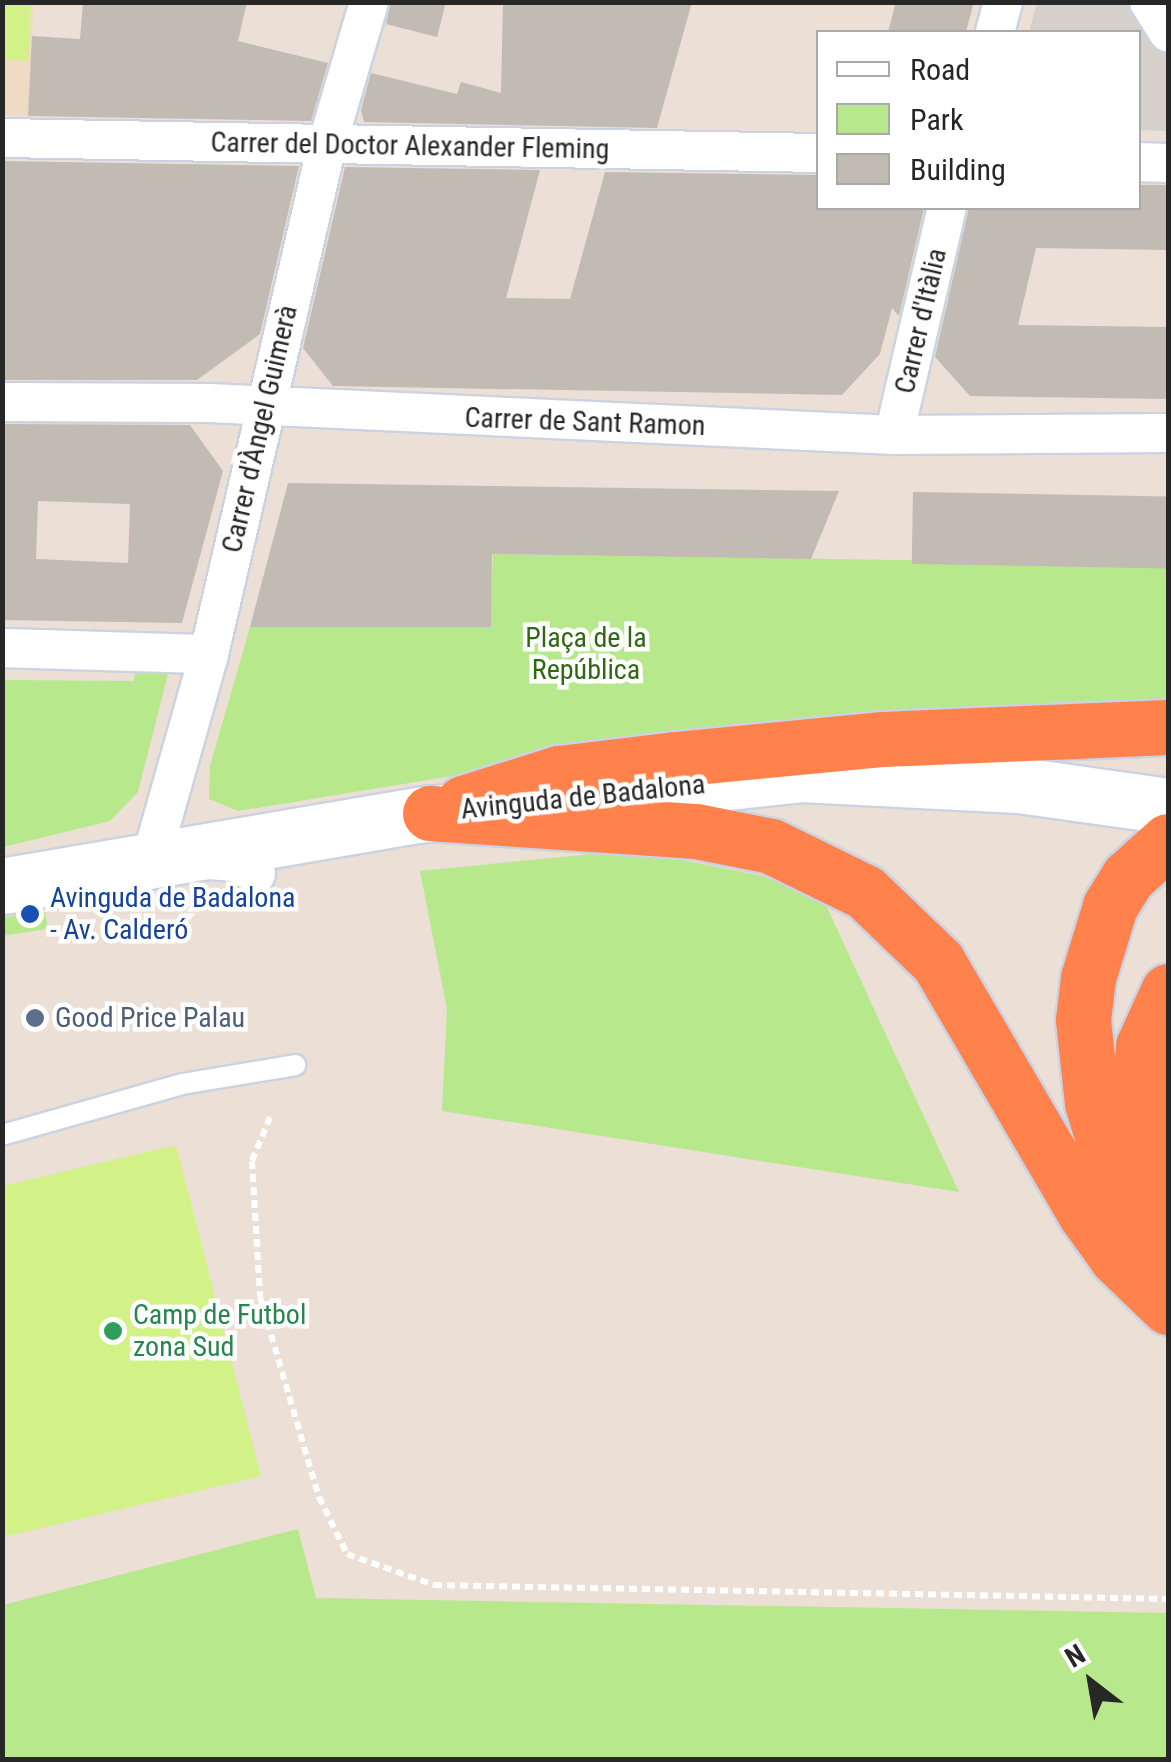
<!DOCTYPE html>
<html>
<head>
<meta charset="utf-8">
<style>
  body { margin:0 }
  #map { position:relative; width:1171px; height:1762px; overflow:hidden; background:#ebdfd6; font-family:"Roboto Condensed",sans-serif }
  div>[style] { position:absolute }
  .education>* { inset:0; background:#efdbc3 }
  .green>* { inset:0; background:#b8e88c; transform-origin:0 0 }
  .pitch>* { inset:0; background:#d2f186 }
  .plaza>* { inset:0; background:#d6d0ca }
  .building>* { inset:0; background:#c2bbb3; transform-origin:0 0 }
  .path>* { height:6px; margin-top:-3px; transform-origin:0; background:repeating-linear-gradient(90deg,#fff 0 8px,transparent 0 13px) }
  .roads { filter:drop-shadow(2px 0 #cbd3e2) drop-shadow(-2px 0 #cbd3e2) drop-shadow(0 2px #cbd3e2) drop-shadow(0 -2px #cbd3e2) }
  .lane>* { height:20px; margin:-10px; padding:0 10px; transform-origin:10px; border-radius:10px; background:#fff }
  .street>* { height:38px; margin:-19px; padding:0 19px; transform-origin:19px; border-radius:19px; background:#fff }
  .secondary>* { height:55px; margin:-27.5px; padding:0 27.5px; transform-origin:27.5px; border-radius:27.5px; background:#fff }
  .highway>* { height:55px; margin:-27.5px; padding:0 27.5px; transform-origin:27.5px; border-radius:27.5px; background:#ff824d }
  .dots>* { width:28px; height:28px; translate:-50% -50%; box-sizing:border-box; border:5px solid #fff; border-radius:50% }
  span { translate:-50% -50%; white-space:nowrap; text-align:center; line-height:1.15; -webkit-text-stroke:9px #fff; paint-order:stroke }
  .street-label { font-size:28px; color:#272727 }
  .park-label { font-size:28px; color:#306812 }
  .transit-label { font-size:28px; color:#164399 }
  .left { translate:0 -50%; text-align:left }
  .service-label { font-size:28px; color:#4e5e75 }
  .leisure-label { font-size:28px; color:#27864d }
  .frame { position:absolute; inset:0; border:5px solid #272727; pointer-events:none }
  .legend { position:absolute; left:816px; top:30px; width:325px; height:180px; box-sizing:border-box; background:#fff; border:2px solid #a9a9a9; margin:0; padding:12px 18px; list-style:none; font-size:30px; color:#272727 }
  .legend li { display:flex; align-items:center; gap:20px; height:50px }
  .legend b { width:50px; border:2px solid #a9a9a9 }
  .north { position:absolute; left:1041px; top:1632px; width:100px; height:100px; -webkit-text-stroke:8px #fff; paint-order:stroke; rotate:329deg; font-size:28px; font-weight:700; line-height:40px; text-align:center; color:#272727 }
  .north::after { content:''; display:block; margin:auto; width:35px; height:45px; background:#272727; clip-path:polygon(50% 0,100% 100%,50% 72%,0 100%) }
</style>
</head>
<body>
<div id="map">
  <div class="education">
    <i style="clip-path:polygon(3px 3px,34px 3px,28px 116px,3px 115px)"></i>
  </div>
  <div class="green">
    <i style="clip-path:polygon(493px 554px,1168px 564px,1168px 706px,683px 738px,238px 811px,209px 799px,210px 766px,250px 627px,490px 627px)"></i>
    <i style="clip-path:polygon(170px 666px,138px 792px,110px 821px,3px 847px,3px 680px,134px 681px,136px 667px)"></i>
    <i style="clip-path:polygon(632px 850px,762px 876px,824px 901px,959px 1192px,442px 1111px,447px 1009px,420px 871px)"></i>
    <i style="left:45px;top:911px;width:18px;height:43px;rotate:81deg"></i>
    <i style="clip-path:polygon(298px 1529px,316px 1598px,1168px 1613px,1168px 1759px,3px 1759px,3px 1605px)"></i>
  </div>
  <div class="pitch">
    <i style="clip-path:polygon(2px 3px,31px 3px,28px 61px,3px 59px)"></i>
    <i style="clip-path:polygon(176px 1145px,261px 1476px,3px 1537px,3px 1186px)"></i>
  </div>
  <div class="plaza">
    <i style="clip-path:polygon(1037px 3px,1168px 3px,1168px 131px,1139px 130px,1138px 32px,1029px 32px)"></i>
  </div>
  <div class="building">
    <i style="clip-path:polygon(83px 2px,247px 2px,238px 41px,328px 63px,311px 121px,28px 116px,32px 36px,80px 39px)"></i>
    <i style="clip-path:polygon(391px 2px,446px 2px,437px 37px,386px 24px)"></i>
    <i style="clip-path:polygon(503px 2px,692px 2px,657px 128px,364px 122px,361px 110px,371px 73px,457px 94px,461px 82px,501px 93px)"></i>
    <i style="clip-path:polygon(896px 2px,974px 2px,966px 32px,888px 32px)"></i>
    <i style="clip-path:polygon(2px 161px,299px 166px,260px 334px,197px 380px,2px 380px)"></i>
    <i style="clip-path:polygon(345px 167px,540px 170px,506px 298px,570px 299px,605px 172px,818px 175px,818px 208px,924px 208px,899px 316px,892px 308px,880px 354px,842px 395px,333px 386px,303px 348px)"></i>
    <i style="clip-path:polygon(1138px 185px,1168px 185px,1168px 250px,1036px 248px,1018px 325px,1168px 327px,1168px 399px,970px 396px,935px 357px,969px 208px,1138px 208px)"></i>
    <i style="clip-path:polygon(evenodd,2px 424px,190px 425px,223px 471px,182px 623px,2px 620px,2px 424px,38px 501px,130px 504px,128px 563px,36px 559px,38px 501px)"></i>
    <i style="clip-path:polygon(288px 483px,839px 491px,811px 559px,492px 554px,491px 627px,250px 627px)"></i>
    <i style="left:913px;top:492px;width:255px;height:72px;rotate:1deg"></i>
  </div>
  <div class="path">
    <i style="left:270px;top:1117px;width:48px;rotate:112.2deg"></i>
    <i style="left:252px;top:1161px;width:136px;rotate:86.6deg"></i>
    <i style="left:260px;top:1297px;width:209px;rotate:73.6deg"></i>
    <i style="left:319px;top:1497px;width:64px;rotate:63.8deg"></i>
    <i style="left:347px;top:1554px;width:92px;rotate:19.6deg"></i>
    <i style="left:434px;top:1585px;width:734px;rotate:1.09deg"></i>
  </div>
  <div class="roads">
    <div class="lane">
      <i style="left:2px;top:1135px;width:187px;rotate:-15.8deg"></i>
      <i style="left:182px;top:1084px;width:115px;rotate:-9.5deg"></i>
    </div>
    <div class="street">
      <i style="left:1149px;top:2px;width:36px;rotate:58deg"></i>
      <i style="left:995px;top:32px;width:31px;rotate:-75deg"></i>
      <i style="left:2px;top:138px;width:816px;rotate:1.05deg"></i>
      <i style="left:1138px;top:162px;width:30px;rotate:2deg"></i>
      <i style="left:2px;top:402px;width:207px;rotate:0.3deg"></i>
      <i style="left:209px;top:403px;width:686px;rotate:2.67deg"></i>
      <i style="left:894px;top:435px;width:274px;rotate:-0.4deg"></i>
      <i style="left:894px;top:435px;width:233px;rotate:-76.9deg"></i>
      <i style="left:2px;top:648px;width:207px;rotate:1.7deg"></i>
      <i style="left:256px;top:874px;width:23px;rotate:-149deg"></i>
      <i style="left:236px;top:862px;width:84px;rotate:-175.9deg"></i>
      <i style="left:152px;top:856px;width:210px;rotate:-74.2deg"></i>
      <i style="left:209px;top:654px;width:522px;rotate:-76.95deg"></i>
      <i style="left:327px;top:145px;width:149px;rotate:-73.6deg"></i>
    </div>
    <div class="secondary">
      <i style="left:2px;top:886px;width:422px;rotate:-9.7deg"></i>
      <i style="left:418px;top:815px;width:385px;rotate:-6.1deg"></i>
      <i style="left:801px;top:774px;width:218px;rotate:2.9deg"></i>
      <i style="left:1019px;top:785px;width:150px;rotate:8deg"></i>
    </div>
    <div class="highway">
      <i style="left:463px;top:803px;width:101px;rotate:-17.4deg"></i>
      <i style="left:559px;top:773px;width:117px;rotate:-6.9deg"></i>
      <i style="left:675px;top:759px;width:209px;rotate:-5.5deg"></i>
      <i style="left:883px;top:739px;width:285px;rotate:-2.4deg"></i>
      <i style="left:430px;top:813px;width:267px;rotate:3.9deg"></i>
      <i style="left:696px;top:831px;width:76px;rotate:11.3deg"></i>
      <i style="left:771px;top:846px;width:105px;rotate:26.1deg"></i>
      <i style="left:865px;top:892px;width:101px;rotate:43.8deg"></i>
      <i style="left:938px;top:962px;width:293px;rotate:59.7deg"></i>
      <i style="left:1086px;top:1215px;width:53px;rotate:54.2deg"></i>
      <i style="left:1117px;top:1258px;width:71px;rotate:43.9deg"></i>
      <i style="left:1168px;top:841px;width:54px;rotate:138deg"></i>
      <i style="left:1128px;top:877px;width:34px;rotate:122deg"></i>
      <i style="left:1110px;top:906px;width:75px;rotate:107deg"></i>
      <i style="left:1088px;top:978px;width:42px;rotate:96.8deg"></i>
      <i style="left:1083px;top:1020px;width:83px;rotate:83.8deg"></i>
      <i style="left:1092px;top:1103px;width:76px;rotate:73.2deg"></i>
      <i style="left:1114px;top:1176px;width:103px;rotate:58.5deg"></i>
      <i style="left:1168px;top:991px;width:60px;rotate:114.4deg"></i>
      <i style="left:1143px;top:1046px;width:65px;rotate:94.4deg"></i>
      <i style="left:1138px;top:1111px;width:37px;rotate:81deg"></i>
      <i style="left:1144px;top:1148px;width:64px;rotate:67.9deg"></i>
    </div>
  </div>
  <div class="dots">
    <i style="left:30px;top:914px;background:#1a4fb4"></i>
    <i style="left:35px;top:1018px;background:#5c6f8a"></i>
    <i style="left:113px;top:1331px;background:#2e9e5b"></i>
  </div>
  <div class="street-label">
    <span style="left:410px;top:146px;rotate:1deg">Carrer del Doctor Alexander Fleming</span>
    <span style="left:921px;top:321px;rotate:-77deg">Carrer d'Itàlia</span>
    <span style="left:585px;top:422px;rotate:2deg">Carrer de Sant Ramon</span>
    <span style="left:260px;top:429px;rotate:-77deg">Carrer d'Àngel Guimerà</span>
    <span style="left:583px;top:797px;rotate:-6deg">Avinguda de Badalona</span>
  </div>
  <div class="park-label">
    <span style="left:586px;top:654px">Plaça de la<br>República</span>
  </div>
  <div class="transit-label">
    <span class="left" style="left:50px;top:914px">Avinguda de Badalona<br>- Av. Calderó</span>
  </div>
  <div class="service-label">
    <span class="left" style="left:55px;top:1018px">Good Price Palau</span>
  </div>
  <div class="leisure-label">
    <span class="left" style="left:133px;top:1331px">Camp de Futbol<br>zona Sud</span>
  </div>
  <div class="frame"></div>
  <ul class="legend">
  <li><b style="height:12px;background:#fff"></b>Road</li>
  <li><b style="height:28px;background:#b8e88c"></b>Park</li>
  <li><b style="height:28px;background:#c2bbb3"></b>Building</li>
  </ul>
  <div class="north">N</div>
</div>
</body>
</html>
